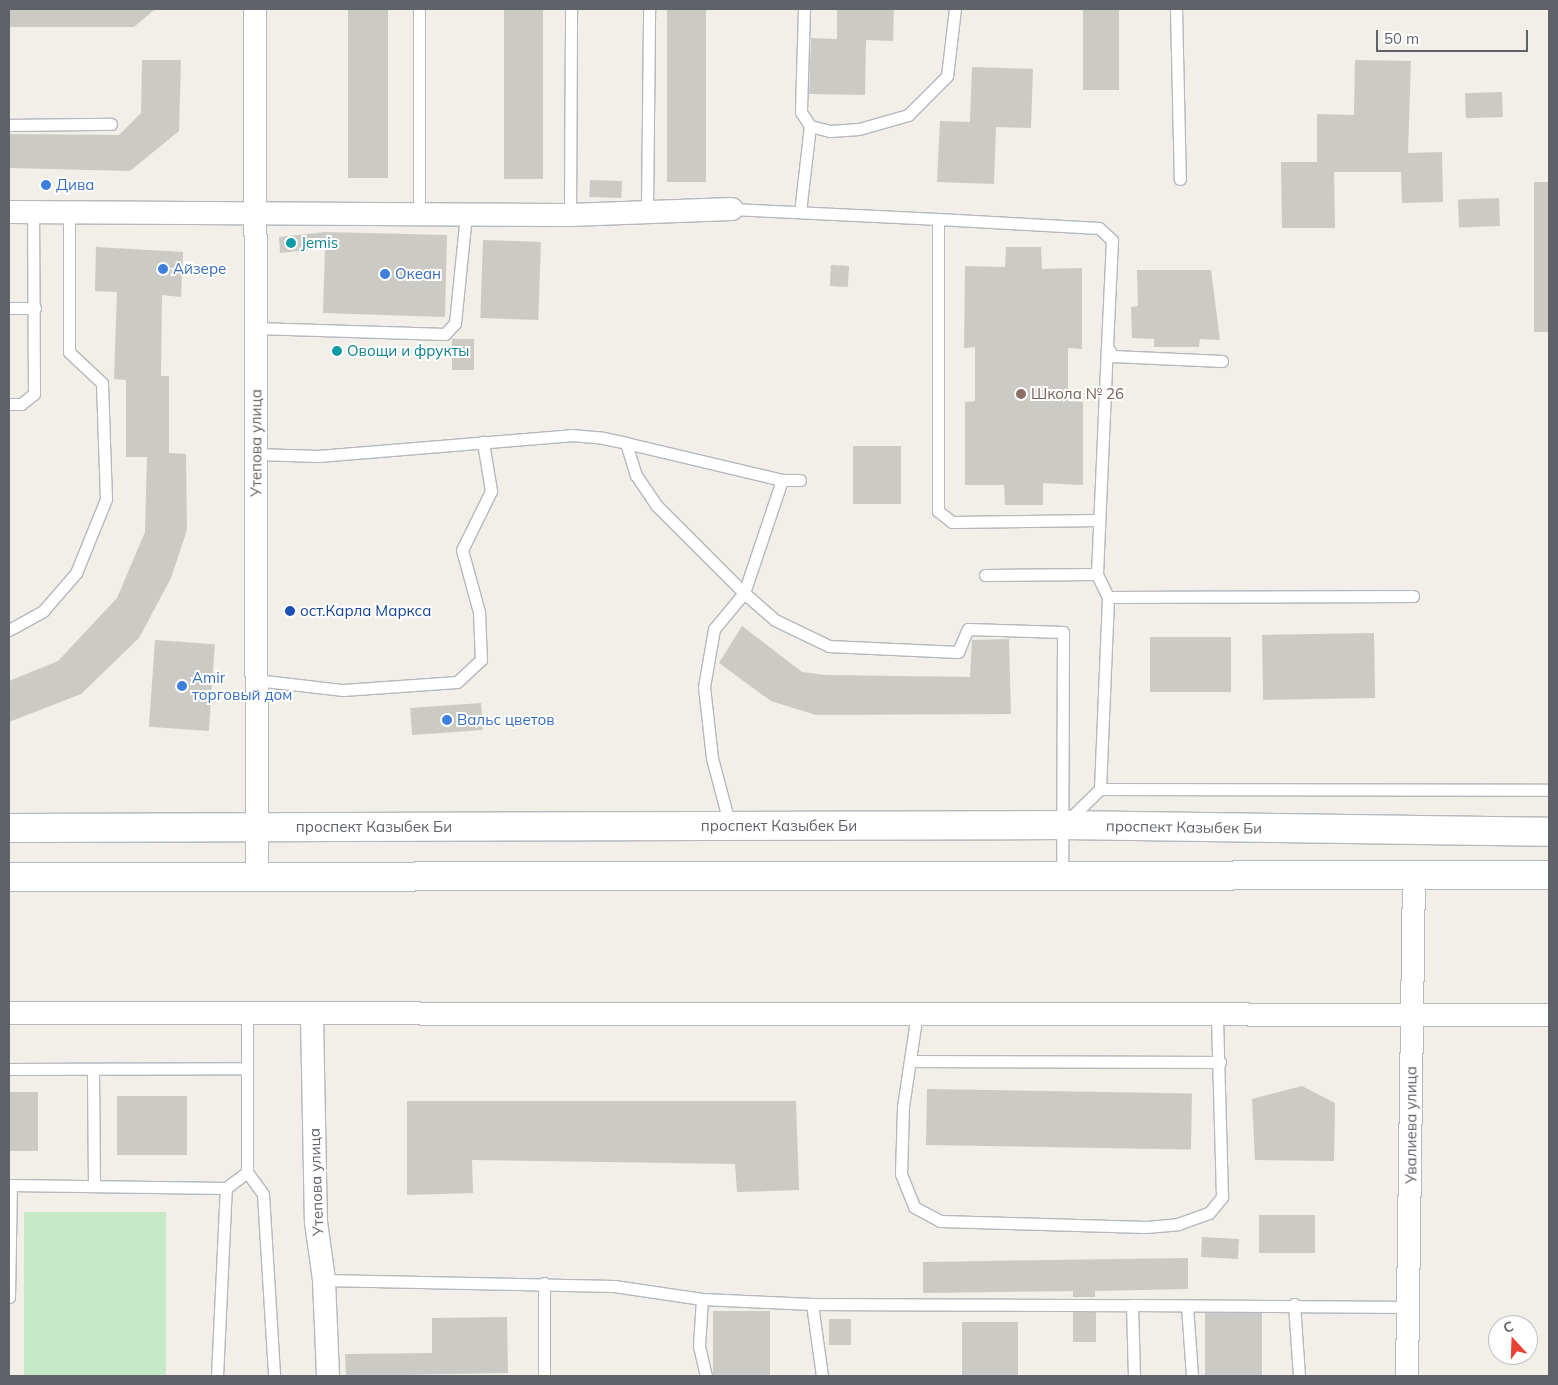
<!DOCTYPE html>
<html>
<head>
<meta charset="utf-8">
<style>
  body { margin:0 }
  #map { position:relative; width:1558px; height:1385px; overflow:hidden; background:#f1efe8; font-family:Mulish,sans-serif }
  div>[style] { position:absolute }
  .green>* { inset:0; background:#c5e8c5; transform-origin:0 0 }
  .building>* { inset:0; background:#cccac5; transform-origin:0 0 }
  .roads { filter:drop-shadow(1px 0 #b5b8bc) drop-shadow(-1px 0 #b5b8bc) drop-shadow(0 1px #b5b8bc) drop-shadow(0 -1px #b5b8bc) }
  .lane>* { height:11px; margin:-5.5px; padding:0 5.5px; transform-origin:5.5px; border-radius:5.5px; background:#fff }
  .street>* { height:22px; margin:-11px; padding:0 11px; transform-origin:11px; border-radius:11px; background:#fff }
  .secondary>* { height:28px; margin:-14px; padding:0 14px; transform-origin:14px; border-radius:14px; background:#fff }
  .dots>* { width:14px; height:14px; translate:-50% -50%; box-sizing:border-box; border:2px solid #fff; border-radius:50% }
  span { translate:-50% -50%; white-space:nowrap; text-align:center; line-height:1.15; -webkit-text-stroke:4px #fff; paint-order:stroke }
  .shop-label { font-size:15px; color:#366cbe }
  .left { translate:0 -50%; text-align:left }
  .culture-label { font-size:15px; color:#0d838f }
  .education-label { font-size:15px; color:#785e54 }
  .street-label { font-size:15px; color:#5f6368 }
  .transit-label { font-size:15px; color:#164399 }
  .frame { position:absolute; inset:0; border:10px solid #5f6368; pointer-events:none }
  .north { position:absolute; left:1488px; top:1315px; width:50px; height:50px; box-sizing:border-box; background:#fff; border:1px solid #bfc1c3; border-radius:50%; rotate:340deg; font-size:14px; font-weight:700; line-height:20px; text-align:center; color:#5f6368 }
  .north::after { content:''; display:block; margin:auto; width:18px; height:22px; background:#ea4335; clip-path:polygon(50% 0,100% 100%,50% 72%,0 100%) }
  .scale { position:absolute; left:1376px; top:30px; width:152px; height:22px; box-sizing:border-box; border:2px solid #5f6368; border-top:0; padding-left:6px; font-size:15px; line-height:18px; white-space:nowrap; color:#5f6368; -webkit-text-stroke:4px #fff; paint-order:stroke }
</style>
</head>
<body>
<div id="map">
  <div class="green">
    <i style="left:166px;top:1212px;width:164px;height:142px;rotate:90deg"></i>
  </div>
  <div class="building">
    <i style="clip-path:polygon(9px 9px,155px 9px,134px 27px,9px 27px)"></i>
    <i style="left:348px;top:9px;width:40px;height:169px"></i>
    <i style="left:504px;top:9px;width:39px;height:170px"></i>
    <i style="left:667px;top:9px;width:39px;height:173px"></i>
    <i style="clip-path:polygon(837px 9px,894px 9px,893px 41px,866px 40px,865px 95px,809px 94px,811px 38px,837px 39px)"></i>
    <i style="left:1083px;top:9px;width:36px;height:81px"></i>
    <i style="clip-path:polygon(142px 60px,181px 60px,179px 131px,130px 171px,9px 168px,9px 134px,119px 135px,141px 113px)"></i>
    <i style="clip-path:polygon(1355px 60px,1411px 61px,1408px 153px,1442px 152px,1443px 202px,1402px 203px,1401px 172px,1334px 172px,1335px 228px,1282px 228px,1281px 162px,1317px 162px,1317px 114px,1354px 115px)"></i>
    <i style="clip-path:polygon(972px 67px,1033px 69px,1031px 128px,996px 127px,994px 184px,937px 182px,940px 121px,970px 122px)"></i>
    <i style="left:1502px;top:92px;width:25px;height:37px;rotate:88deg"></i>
    <i style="left:590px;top:180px;width:32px;height:17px;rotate:2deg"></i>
    <i style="left:1534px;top:182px;width:15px;height:150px"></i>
    <i style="left:1499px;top:198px;width:28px;height:41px;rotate:88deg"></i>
    <i style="clip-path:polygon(325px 232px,447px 235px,445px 317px,323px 313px,325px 248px,280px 253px,279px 237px)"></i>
    <i style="left:483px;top:240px;width:58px;height:78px;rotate:2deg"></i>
    <i style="clip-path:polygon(96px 247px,183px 252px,181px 297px,162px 295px,161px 376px,169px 376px,169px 453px,186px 454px,187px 530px,171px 578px,139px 638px,81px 694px,9px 722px,9px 681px,58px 661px,117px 598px,145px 532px,147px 457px,126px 457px,126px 380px,114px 379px,117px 292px,95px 291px)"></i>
    <i style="clip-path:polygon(1006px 247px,1041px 247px,1042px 269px,1082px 268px,1082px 349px,1068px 348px,1068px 401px,1083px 402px,1083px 485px,1043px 483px,1043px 505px,1005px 505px,1004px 485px,965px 485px,965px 402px,975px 401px,975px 347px,964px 348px,965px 266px,1005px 267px)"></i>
    <i style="left:831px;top:265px;width:18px;height:21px;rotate:3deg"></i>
    <i style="clip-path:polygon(1137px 270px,1211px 270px,1220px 340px,1200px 339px,1199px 347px,1154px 347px,1154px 339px,1132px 338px,1131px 307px,1138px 306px)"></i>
    <i style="left:452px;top:339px;width:22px;height:31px"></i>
    <i style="left:853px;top:446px;width:48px;height:58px"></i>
    <i style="clip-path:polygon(742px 626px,802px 672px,825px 675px,970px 677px,972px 640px,1009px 639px,1011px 714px,816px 715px,771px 701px,719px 663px)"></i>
    <i style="left:1374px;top:633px;width:65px;height:112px;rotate:89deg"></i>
    <i style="left:1150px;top:637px;width:81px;height:55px"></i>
    <i style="left:155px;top:640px;width:60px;height:87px;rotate:4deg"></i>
    <i style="left:481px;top:703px;width:27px;height:71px;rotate:86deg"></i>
    <i style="clip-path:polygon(1302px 1086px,1335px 1103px,1334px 1161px,1255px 1160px,1252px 1099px)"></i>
    <i style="left:927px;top:1089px;width:265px;height:56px;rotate:1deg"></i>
    <i style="left:9px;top:1092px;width:29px;height:59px"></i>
    <i style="left:187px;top:1096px;width:59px;height:70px;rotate:90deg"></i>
    <i style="clip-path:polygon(407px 1101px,796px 1101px,799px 1190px,737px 1192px,735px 1164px,472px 1160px,473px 1193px,407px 1195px)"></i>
    <i style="left:1259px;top:1215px;width:56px;height:38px"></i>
    <i style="left:1202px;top:1237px;width:37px;height:20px;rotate:3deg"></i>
    <i style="clip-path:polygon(1188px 1258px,1188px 1289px,1095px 1291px,1095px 1297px,1073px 1297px,1073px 1291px,923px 1293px,923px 1262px)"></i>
    <i style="left:770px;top:1311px;width:65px;height:57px;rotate:90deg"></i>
    <i style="left:1073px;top:1312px;width:23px;height:30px"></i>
    <i style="left:1205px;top:1313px;width:57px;height:63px"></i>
    <i style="clip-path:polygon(507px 1317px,508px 1373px,346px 1376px,345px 1354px,432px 1353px,432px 1318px)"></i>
    <i style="left:829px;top:1319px;width:22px;height:26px"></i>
    <i style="left:962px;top:1322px;width:56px;height:54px"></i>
  </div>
  <div class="roads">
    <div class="lane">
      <i style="left:419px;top:9px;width:206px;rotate:90deg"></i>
      <i style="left:804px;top:9px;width:103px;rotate:91.7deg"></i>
      <i style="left:801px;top:112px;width:17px;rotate:57deg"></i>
      <i style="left:810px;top:126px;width:21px;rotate:14deg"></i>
      <i style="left:830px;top:131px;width:29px;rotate:-4deg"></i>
      <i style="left:859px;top:129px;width:51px;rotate:-15.9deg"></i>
      <i style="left:908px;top:115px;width:55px;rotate:-45deg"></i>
      <i style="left:947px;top:76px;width:67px;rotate:-83.2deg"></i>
      <i style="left:1176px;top:9px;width:170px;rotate:88.7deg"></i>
      <i style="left:9px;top:125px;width:102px;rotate:-0.6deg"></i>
      <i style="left:732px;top:209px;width:206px;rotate:2.8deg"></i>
      <i style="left:938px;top:219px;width:292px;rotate:90deg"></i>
      <i style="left:938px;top:511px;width:18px;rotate:38deg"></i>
      <i style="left:952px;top:522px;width:147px;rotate:-0.8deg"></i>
      <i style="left:647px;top:212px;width:203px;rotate:-89.4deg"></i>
      <i style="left:800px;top:212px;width:87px;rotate:-83.4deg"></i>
      <i style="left:570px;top:215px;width:206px;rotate:-89.7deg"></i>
      <i style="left:938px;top:219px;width:161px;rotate:3.2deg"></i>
      <i style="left:1099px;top:228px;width:18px;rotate:43deg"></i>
      <i style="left:1112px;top:240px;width:107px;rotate:92.7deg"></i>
      <i style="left:1107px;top:347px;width:11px;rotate:56deg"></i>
      <i style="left:1113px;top:356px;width:109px;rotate:2.6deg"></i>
      <i style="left:9px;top:308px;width:26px"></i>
      <i style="left:256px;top:328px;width:189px;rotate:1.8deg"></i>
      <i style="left:445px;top:334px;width:15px;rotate:-48deg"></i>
      <i style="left:455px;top:323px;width:109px;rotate:-84.2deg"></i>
      <i style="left:9px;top:404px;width:12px"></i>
      <i style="left:21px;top:404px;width:16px;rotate:-38deg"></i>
      <i style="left:34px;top:394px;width:181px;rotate:-90.3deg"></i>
      <i style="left:626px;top:443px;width:160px;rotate:13.3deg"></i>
      <i style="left:782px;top:480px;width:18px"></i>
      <i style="left:256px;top:454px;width:62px;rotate:1.8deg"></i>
      <i style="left:318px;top:456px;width:254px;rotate:-4.7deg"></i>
      <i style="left:571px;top:435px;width:32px;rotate:5deg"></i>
      <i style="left:603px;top:438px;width:24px;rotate:12deg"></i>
      <i style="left:626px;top:443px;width:34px;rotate:73deg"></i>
      <i style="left:636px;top:475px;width:36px;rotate:56deg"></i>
      <i style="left:656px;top:505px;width:124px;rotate:45deg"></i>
      <i style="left:744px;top:593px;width:41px;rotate:41.1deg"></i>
      <i style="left:775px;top:620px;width:60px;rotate:25.7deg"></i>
      <i style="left:829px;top:646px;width:129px;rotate:2.7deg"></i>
      <i style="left:958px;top:652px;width:25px;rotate:-67deg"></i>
      <i style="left:968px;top:629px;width:95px;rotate:1.8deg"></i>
      <i style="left:1063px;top:632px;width:243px;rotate:90.2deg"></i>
      <i style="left:985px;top:575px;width:112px;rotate:-0.5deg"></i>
      <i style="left:1108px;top:597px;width:305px;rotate:-0.2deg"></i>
      <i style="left:9px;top:630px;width:39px;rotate:-29deg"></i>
      <i style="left:43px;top:611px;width:50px;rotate:-49deg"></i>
      <i style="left:76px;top:573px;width:80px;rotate:-67.9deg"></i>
      <i style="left:106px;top:499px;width:116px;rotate:-92deg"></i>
      <i style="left:102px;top:383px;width:45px;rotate:-136.8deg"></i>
      <i style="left:69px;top:352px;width:139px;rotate:-90deg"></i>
      <i style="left:256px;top:680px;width:88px;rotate:6.6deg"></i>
      <i style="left:343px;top:690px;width:114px;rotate:-4deg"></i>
      <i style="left:457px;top:682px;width:33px;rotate:-43deg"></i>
      <i style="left:481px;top:660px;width:48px;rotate:-92.4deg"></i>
      <i style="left:479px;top:612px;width:64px;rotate:-105.3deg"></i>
      <i style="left:462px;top:550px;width:66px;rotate:-63.8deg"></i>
      <i style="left:491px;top:491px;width:50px;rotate:-99.3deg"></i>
      <i style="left:1100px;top:789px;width:192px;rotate:-87.6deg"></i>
      <i style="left:1108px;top:597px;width:25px;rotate:-116deg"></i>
      <i style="left:1097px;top:574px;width:227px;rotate:-87.5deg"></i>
      <i style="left:1066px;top:822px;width:47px;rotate:-44.1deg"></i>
      <i style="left:1100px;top:789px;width:449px;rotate:0.1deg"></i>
      <i style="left:730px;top:826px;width:70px;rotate:-104.8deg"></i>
      <i style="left:712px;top:758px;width:71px;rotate:-96.4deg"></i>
      <i style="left:704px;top:687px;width:59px;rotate:-80.2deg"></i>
      <i style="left:714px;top:629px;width:47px;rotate:-50.2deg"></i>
      <i style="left:744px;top:593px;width:119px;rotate:-71.4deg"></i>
      <i style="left:917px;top:1013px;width:95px;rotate:98.5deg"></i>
      <i style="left:903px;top:1107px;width:67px;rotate:91.7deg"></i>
      <i style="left:901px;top:1174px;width:35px;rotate:68deg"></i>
      <i style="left:914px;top:1207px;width:30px;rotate:28deg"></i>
      <i style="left:940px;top:1221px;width:206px;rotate:1.7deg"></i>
      <i style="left:1146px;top:1227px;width:32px;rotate:-5deg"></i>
      <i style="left:1178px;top:1224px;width:33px;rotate:-20deg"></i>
      <i style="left:1209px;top:1213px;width:21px;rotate:-51deg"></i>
      <i style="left:1222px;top:1197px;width:183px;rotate:-91.6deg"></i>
      <i style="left:247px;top:1014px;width:158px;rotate:90deg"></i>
      <i style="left:247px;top:1172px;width:27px;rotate:54deg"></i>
      <i style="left:263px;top:1194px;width:182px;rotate:86.5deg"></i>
      <i style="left:910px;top:1061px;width:310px;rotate:0.2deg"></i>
      <i style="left:9px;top:1069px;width:238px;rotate:-0.2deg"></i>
      <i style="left:93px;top:1070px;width:115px;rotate:89.5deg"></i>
      <i style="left:9px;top:1185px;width:217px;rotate:0.8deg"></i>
      <i style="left:226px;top:1188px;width:26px;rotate:-37deg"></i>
      <i style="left:324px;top:1280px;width:290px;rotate:1.2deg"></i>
      <i style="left:614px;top:1286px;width:89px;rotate:8.4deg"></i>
      <i style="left:702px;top:1299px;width:110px;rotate:2.6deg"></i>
      <i style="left:812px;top:1304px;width:73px;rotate:82.1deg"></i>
      <i style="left:9px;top:1297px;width:112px;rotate:-89deg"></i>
      <i style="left:702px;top:1299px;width:47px;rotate:93.7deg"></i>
      <i style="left:699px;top:1346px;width:31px;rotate:77deg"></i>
      <i style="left:812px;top:1304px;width:320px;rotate:0.2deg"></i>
      <i style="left:1294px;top:1304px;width:72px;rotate:86deg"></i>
      <i style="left:1187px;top:1306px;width:70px;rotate:85.9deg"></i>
      <i style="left:217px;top:1376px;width:188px;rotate:-87.3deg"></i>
      <i style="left:544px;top:1376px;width:93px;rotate:-90deg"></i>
      <i style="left:1134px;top:1376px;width:71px;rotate:-91.6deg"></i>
      <i style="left:1132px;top:1305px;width:278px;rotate:0.4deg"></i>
    </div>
    <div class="street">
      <i style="left:255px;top:9px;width:868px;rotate:89.87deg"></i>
      <i style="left:9px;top:212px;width:561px;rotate:0.31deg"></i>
      <i style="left:570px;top:215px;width:162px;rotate:-2.1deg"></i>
      <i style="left:9px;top:1013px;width:1540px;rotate:0.07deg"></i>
      <i style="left:312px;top:1017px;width:205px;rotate:88.9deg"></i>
      <i style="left:316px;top:1222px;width:59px;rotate:82.1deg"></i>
      <i style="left:324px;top:1280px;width:96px;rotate:87.6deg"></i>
      <i style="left:1407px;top:1376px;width:502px;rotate:-89.2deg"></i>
    </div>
    <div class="secondary">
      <i style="left:9px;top:828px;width:1054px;rotate:-0.16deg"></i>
      <i style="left:1063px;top:825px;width:486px;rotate:0.8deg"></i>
      <i style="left:9px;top:877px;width:1540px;rotate:-0.07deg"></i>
    </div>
  </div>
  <div class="dots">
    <i style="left:46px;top:185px;background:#3f7fe0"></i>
    <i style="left:291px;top:243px;background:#0f9aa8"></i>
    <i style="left:163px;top:269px;background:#3f7fe0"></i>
    <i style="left:385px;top:274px;background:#3f7fe0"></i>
    <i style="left:337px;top:351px;background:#0f9aa8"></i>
    <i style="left:1021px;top:394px;background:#8d6e63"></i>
    <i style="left:290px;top:611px;background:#1a4fb4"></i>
    <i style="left:182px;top:686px;background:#3f7fe0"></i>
    <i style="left:447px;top:720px;background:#3f7fe0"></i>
  </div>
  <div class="shop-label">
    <span class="left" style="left:56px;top:185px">Дива</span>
    <span class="left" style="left:173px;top:269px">Айзере</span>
    <span class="left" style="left:395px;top:274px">Океан</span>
    <span class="left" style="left:192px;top:686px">Amir<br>торговый дом</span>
    <span class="left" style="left:457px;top:720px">Вальс цветов</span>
  </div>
  <div class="culture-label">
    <span class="left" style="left:301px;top:243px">Jemis</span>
    <span class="left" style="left:347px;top:351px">Овощи и фрукты</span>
  </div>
  <div class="education-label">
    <span class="left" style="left:1031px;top:394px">Школа № 26</span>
  </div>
  <div class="street-label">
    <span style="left:256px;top:443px;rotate:-90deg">Утепова улица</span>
    <span style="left:779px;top:826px">проспект Казыбек Би</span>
    <span style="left:374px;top:827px">проспект Казыбек Би</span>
    <span style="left:1184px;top:827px;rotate:1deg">проспект Казыбек Би</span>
    <span style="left:1411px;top:1125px;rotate:-90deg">Увалиева улица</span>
    <span style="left:316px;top:1182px;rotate:-92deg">Утепова улица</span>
  </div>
  <div class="transit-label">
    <span class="left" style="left:300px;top:611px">ост.Карла Маркса</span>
  </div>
  <div class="frame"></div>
  <div class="north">С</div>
  <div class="scale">50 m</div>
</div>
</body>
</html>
